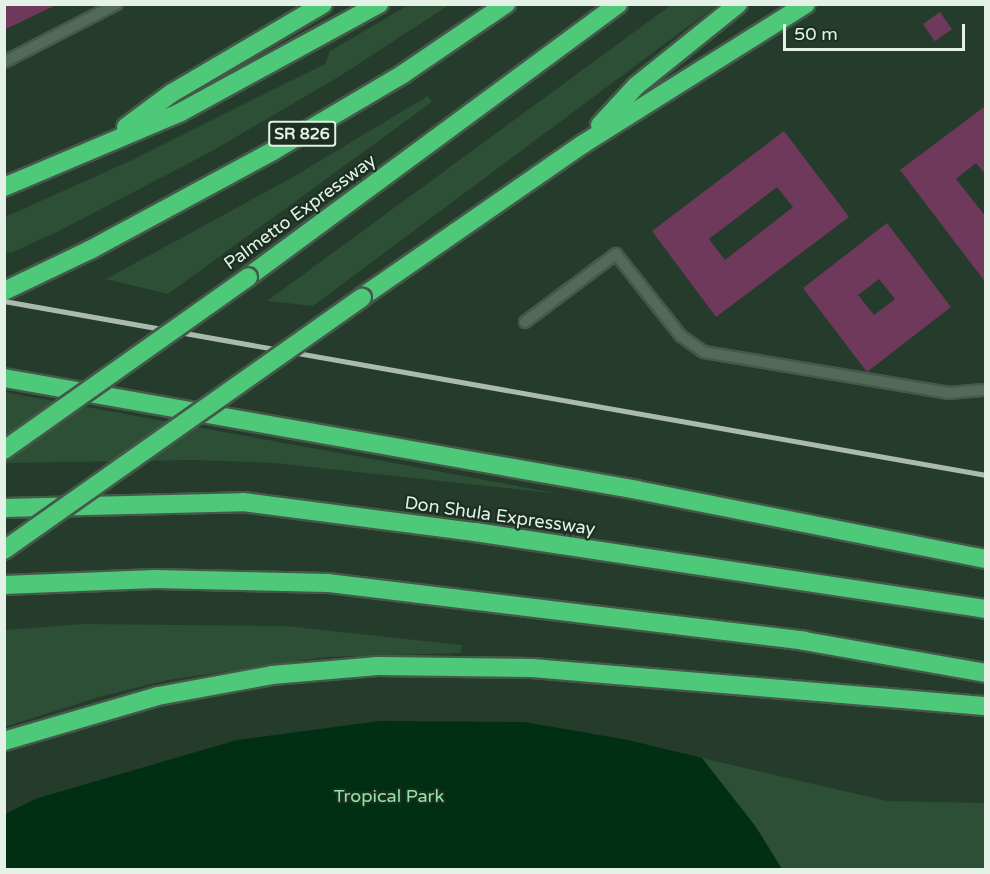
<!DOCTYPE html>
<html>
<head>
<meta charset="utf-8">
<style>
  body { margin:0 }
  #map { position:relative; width:990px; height:874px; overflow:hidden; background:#253b2b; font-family:"Varela Round",sans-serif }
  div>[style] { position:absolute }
  .green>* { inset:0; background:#2c4f36 }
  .water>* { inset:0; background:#002f13 }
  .building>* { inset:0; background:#6f395b; transform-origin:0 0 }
  .roads { filter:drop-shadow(2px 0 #45584a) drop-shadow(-2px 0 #45584a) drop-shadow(0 2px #45584a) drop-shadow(0 -2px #45584a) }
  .lane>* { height:10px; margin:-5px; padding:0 5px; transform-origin:5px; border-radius:5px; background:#526a58 }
  .highway>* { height:18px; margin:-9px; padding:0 9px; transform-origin:9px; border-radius:9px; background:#4dc979 }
  .rail>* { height:4.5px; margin:-2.25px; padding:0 2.25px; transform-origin:2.25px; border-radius:2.25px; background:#aabaae }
  .bridges { filter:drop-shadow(2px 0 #45584a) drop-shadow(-2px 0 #45584a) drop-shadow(0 2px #45584a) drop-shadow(0 -2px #45584a) }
  .highway-bridge>* { height:18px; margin:-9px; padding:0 9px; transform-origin:9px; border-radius:9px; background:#4dc979 }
  span { translate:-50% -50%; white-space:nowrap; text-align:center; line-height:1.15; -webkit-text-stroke:4.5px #1b3021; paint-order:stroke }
  .shield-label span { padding:2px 4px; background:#1b3021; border:2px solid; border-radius:4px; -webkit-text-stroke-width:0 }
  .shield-label { font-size:16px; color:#e4f1e7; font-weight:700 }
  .street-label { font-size:18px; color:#e4f1e7 }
  .park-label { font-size:18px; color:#8fe4a7 }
  .frame { position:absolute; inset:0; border:6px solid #e4f1e7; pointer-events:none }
  .scale { position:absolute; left:783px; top:24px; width:182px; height:27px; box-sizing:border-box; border:3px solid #e4f1e7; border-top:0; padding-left:8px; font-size:18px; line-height:21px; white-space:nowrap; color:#e4f1e7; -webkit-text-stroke:4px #1b3021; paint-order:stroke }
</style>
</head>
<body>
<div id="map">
  <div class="green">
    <i style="clip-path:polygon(410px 4px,449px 5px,340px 76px,214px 150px,61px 230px,11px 253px,5px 252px,5px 217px,132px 160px,325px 64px,330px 51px)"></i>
    <i style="clip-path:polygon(671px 5px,717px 5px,313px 306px,267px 301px)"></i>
    <i style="clip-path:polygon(428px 96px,432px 102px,168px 294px,106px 279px,293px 177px)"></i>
    <i style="clip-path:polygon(4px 392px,400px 464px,560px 494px,274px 463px,194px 460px,5px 463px)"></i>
    <i style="clip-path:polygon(83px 624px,285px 626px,462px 645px,461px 653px,326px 657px,168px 680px,99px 697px,5px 727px,5px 630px)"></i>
    <i style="clip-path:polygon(380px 721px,702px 758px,887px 801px,985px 803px,985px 869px,5px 869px,4px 820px,72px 788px)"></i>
  </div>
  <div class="water">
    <i style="clip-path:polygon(380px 721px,524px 722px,628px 740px,702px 758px,756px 827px,782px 869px,5px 869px,5px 814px,35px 799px,237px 740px)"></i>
  </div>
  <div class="building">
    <i style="clip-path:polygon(4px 4px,58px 4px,4px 30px)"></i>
    <i style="left:940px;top:12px;width:21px;height:21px;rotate:55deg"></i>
    <i style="clip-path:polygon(984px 107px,986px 175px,976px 163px,956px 179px,986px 217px,986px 283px,900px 170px)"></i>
    <i style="clip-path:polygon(evenodd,784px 131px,849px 217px,716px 317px,652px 231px,784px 131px,777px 187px,793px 207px,725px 260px,709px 239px,777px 187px)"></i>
    <i style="clip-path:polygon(evenodd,887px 223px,951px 307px,867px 372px,803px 288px,887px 223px,879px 279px,895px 299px,874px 315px,858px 295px,879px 279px)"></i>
  </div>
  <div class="roads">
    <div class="lane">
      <i style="left:4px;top:62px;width:127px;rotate:-27.2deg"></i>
      <i style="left:525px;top:322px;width:114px;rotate:-36.8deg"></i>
      <i style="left:616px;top:254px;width:105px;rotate:51.6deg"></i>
      <i style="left:681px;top:336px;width:28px;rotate:35deg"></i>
      <i style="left:704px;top:352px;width:247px;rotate:9.5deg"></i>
      <i style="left:948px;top:393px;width:38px;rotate:-5deg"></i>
    </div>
    <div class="highway">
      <i style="left:600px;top:125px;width:53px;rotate:-47.3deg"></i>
      <i style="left:636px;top:86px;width:131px;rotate:-38.8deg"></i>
      <i style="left:126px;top:127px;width:57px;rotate:-36.5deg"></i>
      <i style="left:172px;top:93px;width:175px;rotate:-30.5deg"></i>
      <i style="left:4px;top:187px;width:190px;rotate:-22.9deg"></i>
      <i style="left:179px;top:113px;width:228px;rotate:-28.6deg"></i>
      <i style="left:248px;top:277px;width:460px;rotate:-36.4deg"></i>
      <i style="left:4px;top:291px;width:95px;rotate:-25.5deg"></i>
      <i style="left:90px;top:250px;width:208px;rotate:-28.4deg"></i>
      <i style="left:273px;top:151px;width:151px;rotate:-30.6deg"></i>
      <i style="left:403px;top:74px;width:125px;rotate:-34.2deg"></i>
      <i style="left:362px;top:297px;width:269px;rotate:-34.7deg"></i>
      <i style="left:583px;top:144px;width:263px;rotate:-32.1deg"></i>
      <i style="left:4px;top:378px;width:643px;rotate:10.03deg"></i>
      <i style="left:637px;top:490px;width:356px;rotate:11.2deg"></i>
      <i style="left:4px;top:508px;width:239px;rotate:-1.4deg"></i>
      <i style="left:243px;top:502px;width:234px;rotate:7.4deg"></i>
      <i style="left:475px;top:532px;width:517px;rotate:8.57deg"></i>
      <i style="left:4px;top:585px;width:151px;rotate:-2.3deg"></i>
      <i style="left:155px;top:579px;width:173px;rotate:1.3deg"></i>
      <i style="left:328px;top:583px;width:480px;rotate:6.9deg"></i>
      <i style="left:804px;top:641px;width:185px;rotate:10deg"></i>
      <i style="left:4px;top:741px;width:160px;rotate:-16.3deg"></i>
      <i style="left:158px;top:696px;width:116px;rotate:-10.4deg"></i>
      <i style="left:272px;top:675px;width:106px;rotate:-4.9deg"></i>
      <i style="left:378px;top:666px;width:154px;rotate:0.7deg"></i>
      <i style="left:532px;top:668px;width:456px;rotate:4.8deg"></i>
    </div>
  </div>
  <div class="rail">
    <i style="left:4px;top:301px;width:997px;rotate:10.05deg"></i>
  </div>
  <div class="bridges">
    <div class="highway-bridge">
      <i style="left:4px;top:450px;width:299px;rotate:-35.3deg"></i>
      <i style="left:4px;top:550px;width:438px;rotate:-35.2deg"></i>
    </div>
  </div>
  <div class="shield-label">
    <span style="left:302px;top:134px">SR 826</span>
  </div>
  <div class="street-label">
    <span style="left:300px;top:212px;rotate:-36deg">Palmetto Expressway</span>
    <span style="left:500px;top:516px;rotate:8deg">Don Shula Expressway</span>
  </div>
  <div class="park-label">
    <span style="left:389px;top:796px">Tropical Park</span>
  </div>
  <div class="frame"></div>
  <div class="scale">50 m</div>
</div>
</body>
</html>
